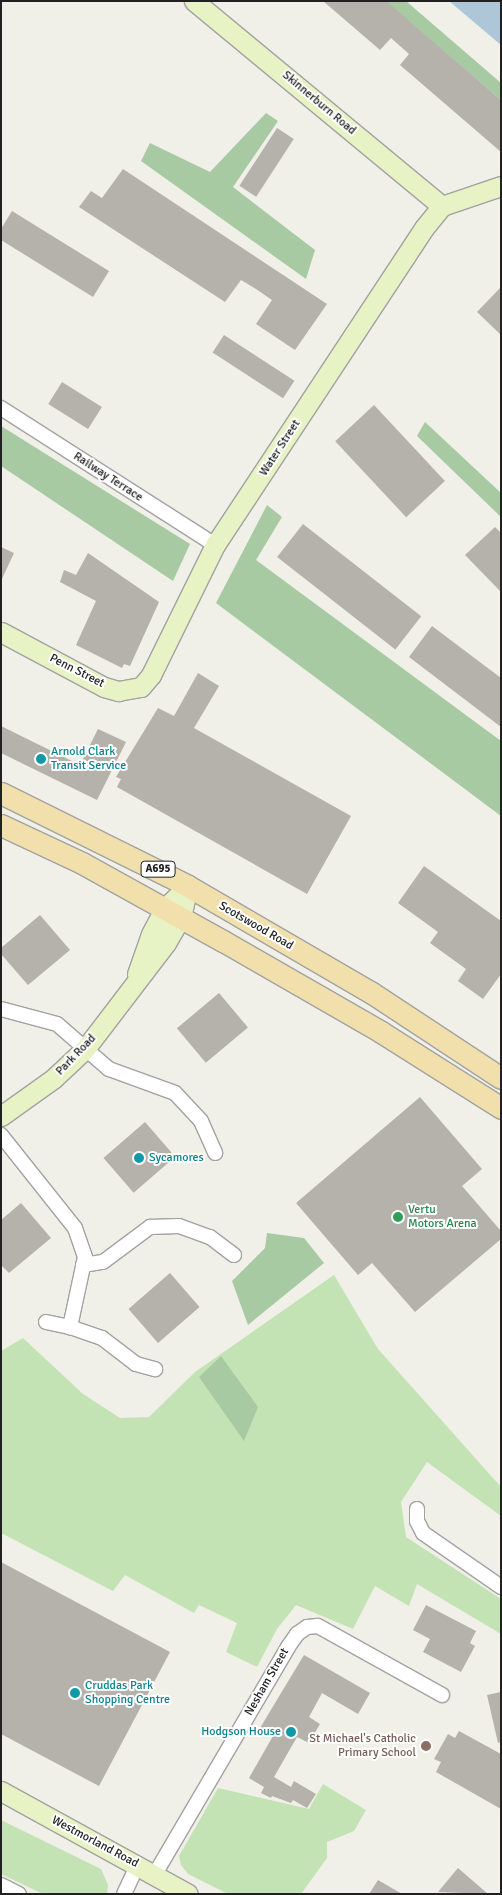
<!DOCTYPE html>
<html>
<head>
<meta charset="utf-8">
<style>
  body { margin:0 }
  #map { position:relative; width:502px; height:1895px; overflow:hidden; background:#f0efe8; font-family:Signika,sans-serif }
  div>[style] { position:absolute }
  .grass>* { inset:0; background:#c3e3b5 }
  .forest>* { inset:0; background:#a7caa2 }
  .water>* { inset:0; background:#aec7d8 }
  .building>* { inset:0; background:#b5b1ab; transform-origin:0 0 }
  .roads { filter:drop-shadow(1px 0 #a2a2a2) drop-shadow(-1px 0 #a2a2a2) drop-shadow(0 1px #a2a2a2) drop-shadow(0 -1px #a2a2a2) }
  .street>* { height:14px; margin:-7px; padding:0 7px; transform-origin:7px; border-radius:7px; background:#fff }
  .secondary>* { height:19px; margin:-9.5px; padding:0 9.5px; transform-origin:9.5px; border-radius:9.5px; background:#e7f3c4 }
  .primary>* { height:21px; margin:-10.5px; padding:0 10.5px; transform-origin:10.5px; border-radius:10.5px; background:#f1e0ac }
  .dots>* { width:14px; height:14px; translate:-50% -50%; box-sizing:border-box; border:2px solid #fff; border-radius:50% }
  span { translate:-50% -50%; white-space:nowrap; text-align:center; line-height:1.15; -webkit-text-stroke:4px #fff; paint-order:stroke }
  .shield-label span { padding:1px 4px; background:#fff; border:1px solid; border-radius:4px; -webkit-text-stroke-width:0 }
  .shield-label { font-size:11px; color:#212121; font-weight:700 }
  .street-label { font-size:12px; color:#212121 }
  .culture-label { font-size:12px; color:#0d838f }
  .left { translate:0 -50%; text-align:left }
  .right { translate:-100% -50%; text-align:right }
  .leisure-label { font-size:12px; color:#27864d }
  .education-label { font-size:12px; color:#785e54 }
  .frame { position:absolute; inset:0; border:2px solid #212121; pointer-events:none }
</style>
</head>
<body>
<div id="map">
  <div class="grass">
    <i style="clip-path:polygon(334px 1275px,378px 1349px,501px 1487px,501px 1516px,427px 1462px,401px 1502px,406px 1537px,501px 1599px,501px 1634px,417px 1584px,409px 1606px,375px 1586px,353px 1629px,296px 1605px,277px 1629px,257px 1667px,226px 1652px,237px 1623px,199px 1605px,194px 1613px,125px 1575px,113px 1591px,1px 1533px,1px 1351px,23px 1338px,83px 1394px,120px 1418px,149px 1417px,195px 1372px)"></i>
    <i style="clip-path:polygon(323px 1784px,366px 1810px,354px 1831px,327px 1842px,327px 1858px,301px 1894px,228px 1894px,188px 1874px,181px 1865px,179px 1856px,218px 1788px,309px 1809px)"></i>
    <i style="clip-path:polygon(1px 1820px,101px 1869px,108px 1885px,107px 1894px,43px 1894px,1px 1874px)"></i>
  </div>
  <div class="forest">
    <i style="clip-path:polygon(385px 1px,406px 1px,501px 83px,501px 100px)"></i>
    <i style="clip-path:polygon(266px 113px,278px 121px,233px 187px,315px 250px,306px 279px,141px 161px,150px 143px,210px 172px)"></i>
    <i style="clip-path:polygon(425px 422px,501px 493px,501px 517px,417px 436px)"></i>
    <i style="clip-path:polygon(1px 426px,190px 544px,173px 581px,1px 466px)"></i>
    <i style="clip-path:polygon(267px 505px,282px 517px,256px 560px,501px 741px,501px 816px,216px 603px)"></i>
    <i style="clip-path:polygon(267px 1233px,304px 1238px,324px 1263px,248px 1325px,232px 1281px,265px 1248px)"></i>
    <i style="clip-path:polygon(221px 1356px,258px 1407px,244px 1441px,199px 1377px)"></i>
  </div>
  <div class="water">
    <i style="clip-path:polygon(449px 1px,501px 1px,501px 45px)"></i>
  </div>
  <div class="building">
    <i style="clip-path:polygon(323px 1px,386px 1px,501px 100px,501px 152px,400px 65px,409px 54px,391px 38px,380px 50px)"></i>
    <i style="left:277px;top:128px;width:20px;height:69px;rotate:33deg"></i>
    <i style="clip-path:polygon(123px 169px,327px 304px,295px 350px,256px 324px,272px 300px,256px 289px,241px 280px,225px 302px,79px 207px,91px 191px,102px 198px)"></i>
    <i style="clip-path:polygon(12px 211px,109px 271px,93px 297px,1px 240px,1px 229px)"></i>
    <i style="clip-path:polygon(501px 287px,501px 335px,477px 312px)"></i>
    <i style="left:224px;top:335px;width:84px;height:21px;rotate:33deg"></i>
    <i style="left:62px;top:382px;width:47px;height:26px;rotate:32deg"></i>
    <i style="left:374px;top:405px;width:104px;height:53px;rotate:47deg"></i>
    <i style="left:303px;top:524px;width:150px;height:42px;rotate:38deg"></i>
    <i style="clip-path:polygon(495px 527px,501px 533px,501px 592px,465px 555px)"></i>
    <i style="clip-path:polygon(1px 547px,14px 553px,1px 581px)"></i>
    <i style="clip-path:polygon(88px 553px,159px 602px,130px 666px,124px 664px,122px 668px,76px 645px,96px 601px,60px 582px,64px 570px,76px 575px)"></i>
    <i style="clip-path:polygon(432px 626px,501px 678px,501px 727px,409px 657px)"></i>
    <i style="clip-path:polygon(198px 673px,219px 686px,194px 728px,351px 816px,307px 894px,117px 787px,121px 779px,116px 777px,158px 708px,174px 716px)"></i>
    <i style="clip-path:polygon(1px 726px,80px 765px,98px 729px,126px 742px,97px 800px,1px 753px)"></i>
    <i style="clip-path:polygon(424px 866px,501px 921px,501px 974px,483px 999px,458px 981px,466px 969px,430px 943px,438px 932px,398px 903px)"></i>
    <i style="clip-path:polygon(40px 915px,70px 950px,28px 985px,1px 954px,1px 948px)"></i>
    <i style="left:219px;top:993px;width:45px;height:55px;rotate:50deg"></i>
    <i style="clip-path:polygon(420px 1097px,482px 1169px,462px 1186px,501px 1231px,501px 1239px,415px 1312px,372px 1263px,358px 1275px,296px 1203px)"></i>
    <i style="left:145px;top:1122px;width:46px;height:55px;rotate:49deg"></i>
    <i style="clip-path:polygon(21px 1203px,51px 1238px,9px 1273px,1px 1265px,1px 1220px)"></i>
    <i style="left:170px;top:1273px;width:45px;height:55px;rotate:49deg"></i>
    <i style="clip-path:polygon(1px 1562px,170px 1652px,99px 1786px,1px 1734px)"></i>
    <i style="clip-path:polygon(426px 1605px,476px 1631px,470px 1643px,475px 1646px,461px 1672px,423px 1652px,430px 1639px,413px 1630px)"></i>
    <i style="clip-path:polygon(304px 1655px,370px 1693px,358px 1714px,322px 1693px,309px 1717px,320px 1724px,309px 1743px,297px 1737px,274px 1777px,291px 1787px,294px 1781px,316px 1794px,307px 1808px,293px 1800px,291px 1803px,272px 1796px,271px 1798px,261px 1793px,264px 1787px,249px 1778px,273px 1736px,260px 1728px)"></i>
    <i style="clip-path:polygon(501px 1692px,501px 1742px,498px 1743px,487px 1695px)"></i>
    <i style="clip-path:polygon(459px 1731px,501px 1754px,501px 1809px,436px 1772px,441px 1762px,434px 1759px,448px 1734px,455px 1738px)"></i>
    <i style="clip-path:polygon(458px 1868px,488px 1894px,438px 1892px)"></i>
    <i style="clip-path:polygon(378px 1880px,402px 1894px,369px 1894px)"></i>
  </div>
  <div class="roads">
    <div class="street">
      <i style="left:1px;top:408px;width:254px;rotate:32.6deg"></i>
      <i style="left:1px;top:1009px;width:58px;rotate:15deg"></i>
      <i style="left:57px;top:1024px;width:69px;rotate:40.9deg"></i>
      <i style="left:109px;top:1069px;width:70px;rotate:20deg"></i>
      <i style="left:175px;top:1093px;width:38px;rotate:47deg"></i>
      <i style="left:201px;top:1121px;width:35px;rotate:66deg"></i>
      <i style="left:1px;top:1135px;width:119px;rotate:51.5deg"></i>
      <i style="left:75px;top:1228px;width:31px;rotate:71deg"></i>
      <i style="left:85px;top:1257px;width:72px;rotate:102.1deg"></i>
      <i style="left:70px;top:1327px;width:34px;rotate:19deg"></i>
      <i style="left:102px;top:1338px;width:43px;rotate:37.4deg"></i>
      <i style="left:136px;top:1364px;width:20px;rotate:15deg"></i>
      <i style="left:83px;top:1265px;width:20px;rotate:-9deg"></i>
      <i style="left:103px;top:1262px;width:59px;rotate:-36.7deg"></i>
      <i style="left:150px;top:1227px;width:29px;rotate:-2deg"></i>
      <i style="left:179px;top:1226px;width:33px;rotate:20deg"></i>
      <i style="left:210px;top:1237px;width:30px;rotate:37deg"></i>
      <i style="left:46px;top:1322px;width:25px;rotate:12deg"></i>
      <i style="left:417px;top:1509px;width:12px;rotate:90deg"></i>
      <i style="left:417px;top:1521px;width:13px;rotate:63deg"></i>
      <i style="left:423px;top:1533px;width:95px;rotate:34.7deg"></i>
      <i style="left:155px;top:1874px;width:263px;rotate:-59.6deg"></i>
      <i style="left:288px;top:1647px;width:16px;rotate:-55deg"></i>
      <i style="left:297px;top:1634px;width:12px;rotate:-35deg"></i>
      <i style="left:307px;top:1627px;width:11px;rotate:-5deg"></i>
      <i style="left:318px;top:1626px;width:142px;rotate:29.1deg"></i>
      <i style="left:1px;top:1885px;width:20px;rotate:27deg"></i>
      <i style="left:124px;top:1894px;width:33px;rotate:-65deg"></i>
    </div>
    <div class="secondary">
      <i style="left:194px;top:1px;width:322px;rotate:39.6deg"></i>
      <i style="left:1px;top:632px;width:117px;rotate:28.1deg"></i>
      <i style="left:104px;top:687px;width:15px;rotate:16deg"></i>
      <i style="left:118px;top:691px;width:23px;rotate:-10deg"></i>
      <i style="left:141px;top:687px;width:16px;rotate:-50deg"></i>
      <i style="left:151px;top:675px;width:145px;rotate:-63.8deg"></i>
      <i style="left:215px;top:545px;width:380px;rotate:-56.6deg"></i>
      <i style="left:424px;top:228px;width:28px;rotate:-51deg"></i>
      <i style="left:442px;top:206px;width:62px;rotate:-18.7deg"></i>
      <i style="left:137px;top:974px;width:42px;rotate:-70.7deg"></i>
      <i style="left:151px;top:934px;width:30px;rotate:-62deg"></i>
      <i style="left:165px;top:908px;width:32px;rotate:-44deg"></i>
      <i style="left:1px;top:1116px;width:65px;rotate:-35.6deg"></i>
      <i style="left:54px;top:1078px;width:42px;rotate:-43.1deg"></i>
      <i style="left:85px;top:1049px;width:133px;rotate:-52.6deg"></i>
      <i style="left:166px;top:943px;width:30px;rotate:-60deg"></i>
      <i style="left:181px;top:917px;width:32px;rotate:-77deg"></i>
      <i style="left:1px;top:1791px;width:213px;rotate:28.8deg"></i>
    </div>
    <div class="primary">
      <i style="left:1px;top:793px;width:209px;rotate:26.4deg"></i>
      <i style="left:188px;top:886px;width:213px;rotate:30.2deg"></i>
      <i style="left:372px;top:993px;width:154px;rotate:33.4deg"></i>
      <i style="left:1px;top:825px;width:89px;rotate:25.1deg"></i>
      <i style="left:82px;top:863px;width:161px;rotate:29deg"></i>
      <i style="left:223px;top:941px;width:182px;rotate:29.9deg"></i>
      <i style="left:381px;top:1032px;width:142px;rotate:32.3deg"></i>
    </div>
  </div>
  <div class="dots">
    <i style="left:41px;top:759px;background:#0f9aa8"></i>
    <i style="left:139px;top:1158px;background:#0f9aa8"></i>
    <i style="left:398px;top:1217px;background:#2e9e5b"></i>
    <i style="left:75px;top:1693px;background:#0f9aa8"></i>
    <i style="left:291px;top:1732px;background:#0f9aa8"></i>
    <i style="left:426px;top:1746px;background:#8d6e63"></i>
  </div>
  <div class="shield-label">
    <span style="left:158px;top:869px">A695</span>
  </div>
  <div class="street-label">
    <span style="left:319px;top:103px;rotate:40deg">Skinnerburn Road</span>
    <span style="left:280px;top:448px;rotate:-57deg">Water Street</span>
    <span style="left:108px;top:477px;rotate:33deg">Railway Terrace</span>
    <span style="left:77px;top:671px;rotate:27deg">Penn Street</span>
    <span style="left:256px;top:926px;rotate:30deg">Scotswood Road</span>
    <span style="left:76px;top:1055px;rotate:-46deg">Park Road</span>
    <span style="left:267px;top:1682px;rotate:-60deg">Nesham Street</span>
    <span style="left:95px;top:1842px;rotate:28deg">Westmorland Road</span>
  </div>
  <div class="culture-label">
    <span class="left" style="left:51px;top:759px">Arnold Clark<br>Transit Service</span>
    <span class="left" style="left:149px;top:1158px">Sycamores</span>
    <span class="left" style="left:85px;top:1693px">Cruddas Park<br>Shopping Centre</span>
    <span class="right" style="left:281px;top:1732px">Hodgson House</span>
  </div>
  <div class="leisure-label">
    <span class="left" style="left:408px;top:1217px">Vertu<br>Motors Arena</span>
  </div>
  <div class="education-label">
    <span class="right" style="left:416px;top:1746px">St Michael's Catholic<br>Primary School</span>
  </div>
  <div class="frame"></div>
</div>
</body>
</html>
